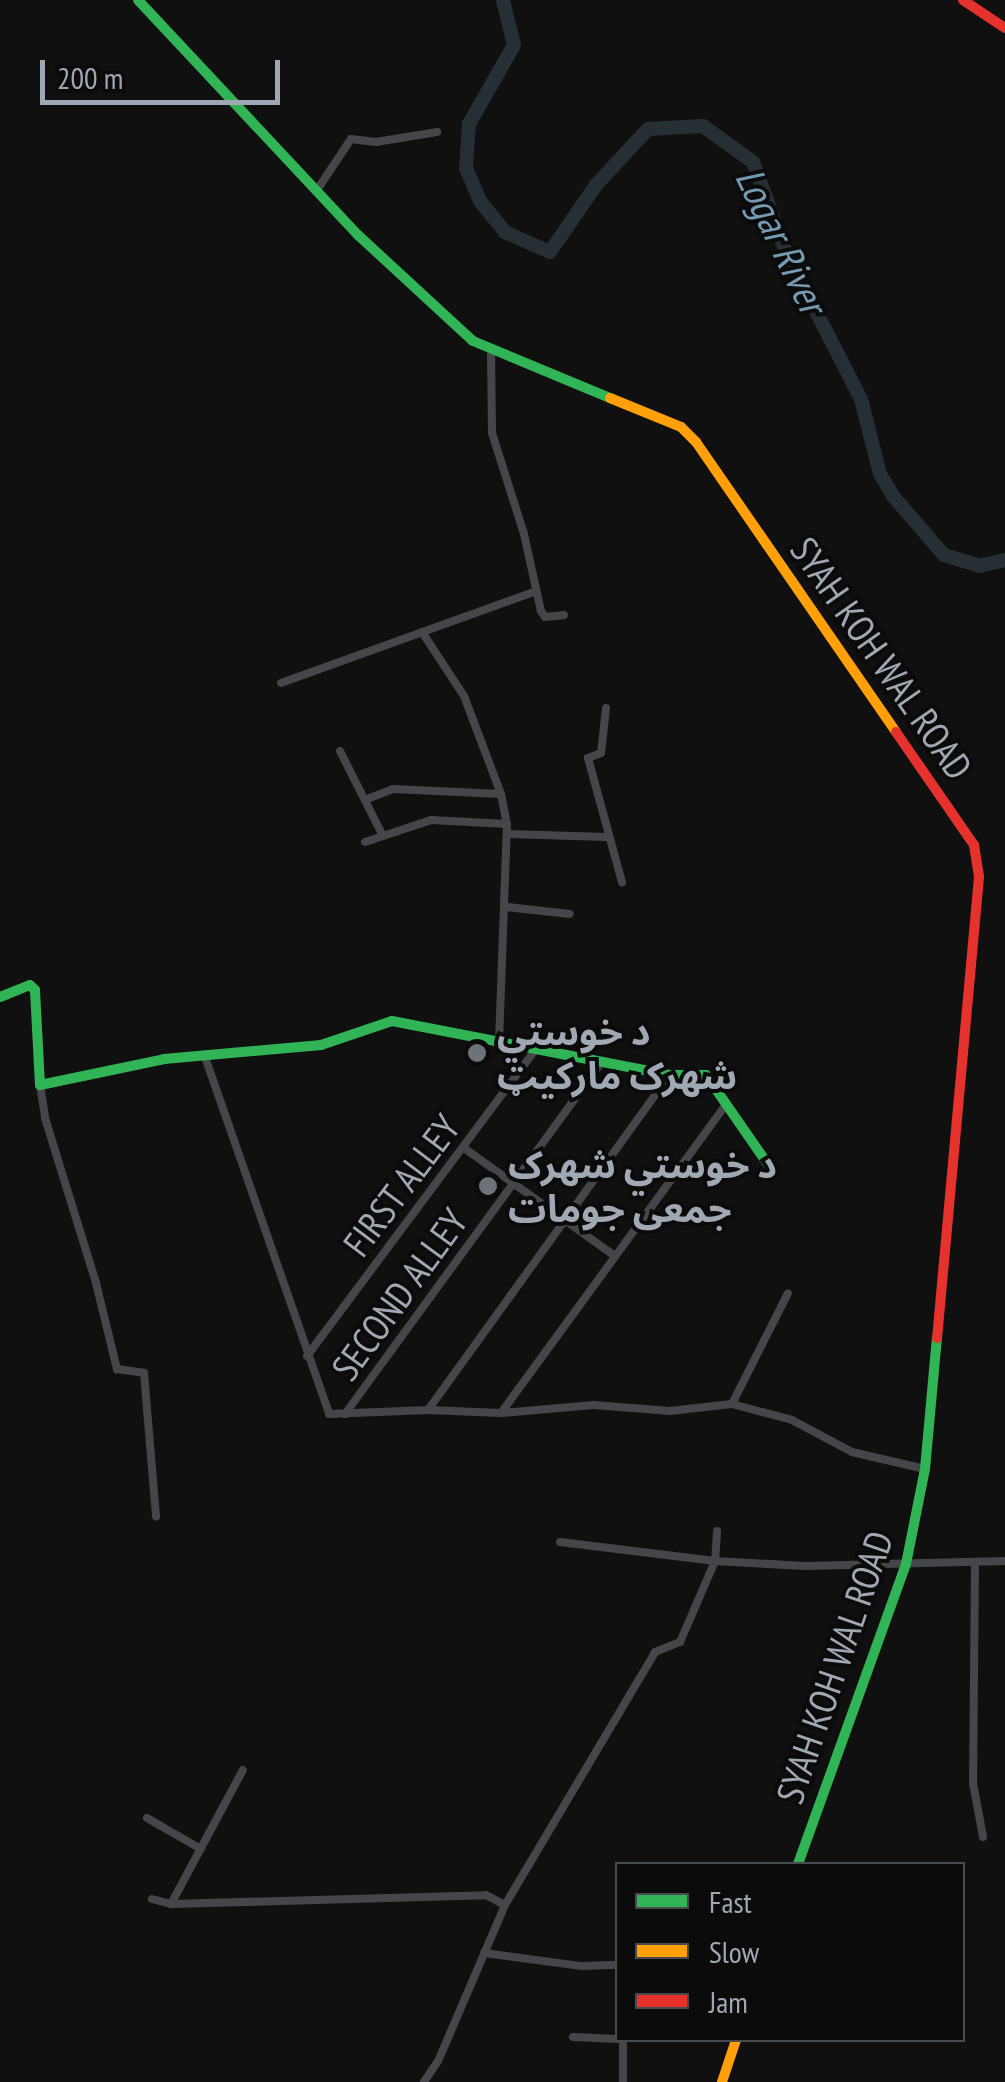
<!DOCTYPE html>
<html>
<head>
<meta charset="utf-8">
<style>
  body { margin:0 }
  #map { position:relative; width:1005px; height:2082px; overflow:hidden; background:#101011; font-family:"PT Sans Narrow","Noto Sans Arabic",sans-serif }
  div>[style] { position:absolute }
  .river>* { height:14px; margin:-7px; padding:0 7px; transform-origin:7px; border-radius:7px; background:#262f34 }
  .street>* { height:8px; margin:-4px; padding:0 4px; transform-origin:4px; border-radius:4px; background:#444649 }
  .fast>* { height:10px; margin:-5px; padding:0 5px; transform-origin:5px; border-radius:5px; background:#30b455 }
  .slow>* { height:10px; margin:-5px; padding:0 5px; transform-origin:5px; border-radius:5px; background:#ff9f0a }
  .jam>* { height:10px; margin:-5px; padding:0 5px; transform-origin:5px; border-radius:5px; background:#e5322d }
  .dots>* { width:28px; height:28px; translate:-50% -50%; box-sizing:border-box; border:5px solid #0b0b0c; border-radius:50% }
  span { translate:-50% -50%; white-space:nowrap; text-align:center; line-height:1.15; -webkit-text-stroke:8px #0b0b0c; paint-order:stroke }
  .street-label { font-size:38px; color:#a0a8b3 }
  .poi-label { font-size:38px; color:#a0a8b3; font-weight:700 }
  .left { translate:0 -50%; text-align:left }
  .water-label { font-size:40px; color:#749bb1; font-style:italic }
  .legend { position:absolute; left:615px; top:1862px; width:350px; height:180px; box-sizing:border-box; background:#0b0b0c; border:2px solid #474a4f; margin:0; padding:12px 18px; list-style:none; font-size:30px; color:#a0a8b3 }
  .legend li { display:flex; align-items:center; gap:20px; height:50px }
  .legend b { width:50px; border:2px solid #474a4f }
  .scale { position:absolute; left:40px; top:60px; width:240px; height:45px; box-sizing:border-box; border:5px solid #a0a8b3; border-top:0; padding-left:12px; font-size:30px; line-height:35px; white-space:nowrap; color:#a0a8b3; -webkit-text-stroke:8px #0b0b0c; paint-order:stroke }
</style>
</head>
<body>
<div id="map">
  <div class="river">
    <i style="left:503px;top:0;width:46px;rotate:76.3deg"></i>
    <i style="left:514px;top:45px;width:91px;rotate:119.7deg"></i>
    <i style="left:469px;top:124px;width:44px;rotate:93.9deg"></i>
    <i style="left:466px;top:168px;width:36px;rotate:67deg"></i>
    <i style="left:480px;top:201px;width:40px;rotate:51deg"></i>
    <i style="left:505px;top:232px;width:49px;rotate:24deg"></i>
    <i style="left:550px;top:252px;width:81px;rotate:-55.5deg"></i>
    <i style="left:596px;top:185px;width:76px;rotate:-47.1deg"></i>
    <i style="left:648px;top:129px;width:55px;rotate:-3.1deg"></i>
    <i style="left:703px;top:126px;width:62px;rotate:35.8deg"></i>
    <i style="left:753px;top:162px;width:99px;rotate:69.9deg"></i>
    <i style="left:787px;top:255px;width:162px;rotate:62.8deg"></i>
    <i style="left:861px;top:399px;width:77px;rotate:75.8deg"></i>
    <i style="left:880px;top:474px;width:26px;rotate:59deg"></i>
    <i style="left:893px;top:496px;width:78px;rotate:49.2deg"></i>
    <i style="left:944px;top:555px;width:37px;rotate:17deg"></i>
    <i style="left:979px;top:566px;width:27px;rotate:-13deg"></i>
  </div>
  <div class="street">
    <i style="left:317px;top:190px;width:61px;rotate:-56.3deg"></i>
    <i style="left:351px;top:139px;width:25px;rotate:7deg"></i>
    <i style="left:376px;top:142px;width:62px;rotate:-9.3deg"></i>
    <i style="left:491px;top:351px;width:82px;rotate:89.3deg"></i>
    <i style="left:492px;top:433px;width:106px;rotate:72.4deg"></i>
    <i style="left:524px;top:534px;width:79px;rotate:77.6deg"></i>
    <i style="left:541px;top:611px;width:7px;rotate:56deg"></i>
    <i style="left:545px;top:617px;width:19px;rotate:-6deg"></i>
    <i style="left:422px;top:632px;width:77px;rotate:56.7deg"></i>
    <i style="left:464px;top:696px;width:105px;rotate:69.3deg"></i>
    <i style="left:501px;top:794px;width:31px;rotate:79deg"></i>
    <i style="left:507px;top:824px;width:217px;rotate:92.1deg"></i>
    <i style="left:281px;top:683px;width:271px;rotate:-19.8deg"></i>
    <i style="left:606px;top:708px;width:45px;rotate:96.3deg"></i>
    <i style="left:601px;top:753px;width:14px;rotate:159deg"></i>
    <i style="left:588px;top:758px;width:129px;rotate:74.7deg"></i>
    <i style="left:340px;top:751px;width:95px;rotate:63.2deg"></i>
    <i style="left:367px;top:799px;width:28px;rotate:-21deg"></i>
    <i style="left:393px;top:789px;width:108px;rotate:2.7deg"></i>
    <i style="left:508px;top:834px;width:99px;rotate:1.7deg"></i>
    <i style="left:365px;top:842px;width:70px;rotate:-18.4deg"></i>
    <i style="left:431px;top:820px;width:76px;rotate:3deg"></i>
    <i style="left:507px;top:907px;width:63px;rotate:6.3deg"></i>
    <i style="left:205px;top:1057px;width:378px;rotate:70.8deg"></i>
    <i style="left:329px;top:1414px;width:99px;rotate:-2.3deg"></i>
    <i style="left:428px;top:1410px;width:73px;rotate:2.4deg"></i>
    <i style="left:501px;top:1413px;width:93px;rotate:-4.9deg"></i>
    <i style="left:594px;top:1405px;width:76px;rotate:4.5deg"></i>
    <i style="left:670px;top:1411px;width:62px;rotate:-6.4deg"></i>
    <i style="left:732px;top:1404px;width:62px;rotate:14.9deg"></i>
    <i style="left:792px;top:1420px;width:68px;rotate:28.1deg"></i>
    <i style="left:852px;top:1452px;width:75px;rotate:13.1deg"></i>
    <i style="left:40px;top:1085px;width:33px;rotate:81deg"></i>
    <i style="left:45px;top:1118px;width:173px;rotate:72.8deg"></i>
    <i style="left:96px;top:1283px;width:89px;rotate:76.3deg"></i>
    <i style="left:117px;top:1369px;width:27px;rotate:8deg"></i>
    <i style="left:144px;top:1373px;width:144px;rotate:85.2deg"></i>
    <i style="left:464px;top:1148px;width:186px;rotate:35.6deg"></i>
    <i style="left:307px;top:1356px;width:385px;rotate:-53.3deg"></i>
    <i style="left:732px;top:1404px;width:124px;rotate:-63.2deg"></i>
    <i style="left:428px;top:1410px;width:413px;rotate:-54.2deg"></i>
    <i style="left:501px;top:1413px;width:382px;rotate:-53.9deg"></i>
    <i style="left:345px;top:1414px;width:437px;rotate:-53.9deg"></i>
    <i style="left:560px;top:1542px;width:156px;rotate:7deg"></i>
    <i style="left:715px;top:1561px;width:90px;rotate:3.2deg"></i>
    <i style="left:805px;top:1566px;width:200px;rotate:-1.4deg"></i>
    <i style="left:975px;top:1562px;width:221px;rotate:90.5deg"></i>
    <i style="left:973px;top:1783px;width:55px;rotate:79.5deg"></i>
    <i style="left:147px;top:1818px;width:62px;rotate:29.9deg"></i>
    <i style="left:152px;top:1899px;width:20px;rotate:15deg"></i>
    <i style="left:171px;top:1904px;width:315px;rotate:-1.6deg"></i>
    <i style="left:486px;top:1895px;width:21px;rotate:28deg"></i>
    <i style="left:505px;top:1905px;width:170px;rotate:113.2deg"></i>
    <i style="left:438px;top:2061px;width:25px;rotate:124deg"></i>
    <i style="left:171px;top:1904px;width:152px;rotate:-61.8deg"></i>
    <i style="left:505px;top:1905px;width:294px;rotate:-59.3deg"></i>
    <i style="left:655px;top:1652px;width:27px;rotate:-22deg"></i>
    <i style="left:680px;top:1642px;width:88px;rotate:-66.6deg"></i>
    <i style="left:715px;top:1561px;width:30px;rotate:-86deg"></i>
    <i style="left:484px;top:1953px;width:99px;rotate:7.6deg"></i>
    <i style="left:582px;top:1966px;width:36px;rotate:-2deg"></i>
    <i style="left:573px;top:2037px;width:45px;rotate:2.5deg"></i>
    <i style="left:623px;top:2040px;width:42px;rotate:90deg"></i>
  </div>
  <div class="fast">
    <i style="left:138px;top:0;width:322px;rotate:46.9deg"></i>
    <i style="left:358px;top:235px;width:156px;rotate:42.7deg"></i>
    <i style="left:473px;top:341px;width:148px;rotate:22.6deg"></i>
    <i style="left:0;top:997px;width:32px;rotate:-22deg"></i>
    <i style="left:30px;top:985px;width:7px;rotate:45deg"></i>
    <i style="left:35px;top:990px;width:95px;rotate:87deg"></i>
    <i style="left:40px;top:1085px;width:127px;rotate:-11.8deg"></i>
    <i style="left:164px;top:1059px;width:158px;rotate:-5.1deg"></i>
    <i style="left:321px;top:1045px;width:75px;rotate:-18.7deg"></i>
    <i style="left:392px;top:1021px;width:283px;rotate:11deg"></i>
    <i style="left:670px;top:1075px;width:36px"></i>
    <i style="left:706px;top:1075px;width:111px;rotate:55.3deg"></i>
    <i style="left:798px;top:1864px;width:319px;rotate:-70.2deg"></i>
    <i style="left:906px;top:1564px;width:97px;rotate:-78.7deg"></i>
    <i style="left:925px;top:1469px;width:132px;rotate:-84.8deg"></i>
  </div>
  <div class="slow">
    <i style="left:610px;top:398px;width:77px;rotate:22.2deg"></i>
    <i style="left:681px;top:427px;width:21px;rotate:45deg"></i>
    <i style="left:696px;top:442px;width:352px;rotate:55.4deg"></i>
    <i style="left:722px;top:2082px;width:44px;rotate:-71.6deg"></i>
  </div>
  <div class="jam">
    <i style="left:963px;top:0;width:50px;rotate:33.7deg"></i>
    <i style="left:896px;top:732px;width:137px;rotate:55.4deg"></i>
    <i style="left:974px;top:845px;width:32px;rotate:81deg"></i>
    <i style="left:979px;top:877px;width:463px;rotate:95.2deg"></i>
  </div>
  <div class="dots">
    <i style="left:477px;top:1053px;background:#6e737a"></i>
    <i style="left:488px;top:1186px;background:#6e737a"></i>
  </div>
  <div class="street-label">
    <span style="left:882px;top:658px;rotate:55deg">SYAH KOH WAL ROAD</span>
    <span style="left:401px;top:1185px;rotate:-53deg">FIRST ALLEY</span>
    <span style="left:399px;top:1294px;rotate:-54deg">SECOND ALLEY</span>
    <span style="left:834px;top:1667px;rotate:-71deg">SYAH KOH WAL ROAD</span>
  </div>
  <div class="poi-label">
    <span class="left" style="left:497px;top:1053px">د خوستي<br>شهرک مارکیټ</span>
    <span class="left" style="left:508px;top:1186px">د خوستي شهرک<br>جمعی جومات</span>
  </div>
  <div class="water-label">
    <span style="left:782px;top:240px;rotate:64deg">Logar River</span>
  </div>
  <ul class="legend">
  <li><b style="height:12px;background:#30b455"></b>Fast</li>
  <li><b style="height:12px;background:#ff9f0a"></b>Slow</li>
  <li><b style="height:12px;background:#e5322d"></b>Jam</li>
  </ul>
  <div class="scale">200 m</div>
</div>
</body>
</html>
